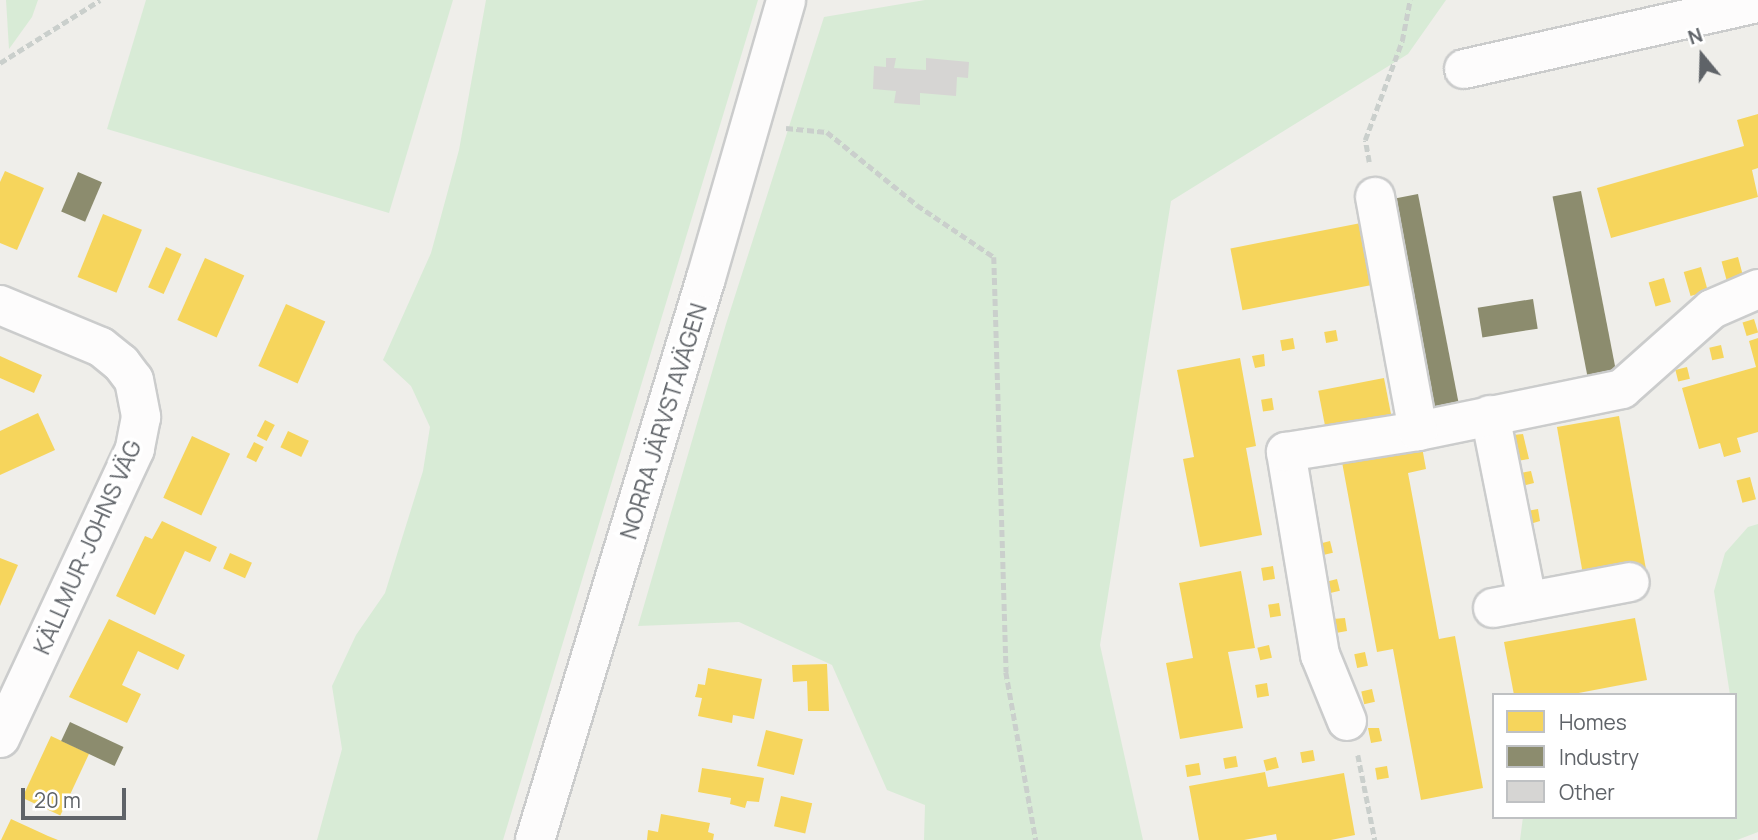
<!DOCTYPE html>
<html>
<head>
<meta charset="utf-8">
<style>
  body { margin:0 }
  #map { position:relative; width:1758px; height:840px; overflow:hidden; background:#efeeea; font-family:Manrope,sans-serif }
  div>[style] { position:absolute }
  .green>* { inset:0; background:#d8ebd6 }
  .homes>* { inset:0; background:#f6d55c; transform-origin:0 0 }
  .industry>* { inset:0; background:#8c8c6e; transform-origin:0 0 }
  .building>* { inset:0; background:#d6d5d3 }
  .path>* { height:4.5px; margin-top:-2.25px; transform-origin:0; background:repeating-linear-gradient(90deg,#cacfcc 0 7px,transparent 0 10.5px) }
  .roads { filter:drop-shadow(2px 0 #cbcccc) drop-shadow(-2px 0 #cbcccc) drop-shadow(0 2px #cbcccc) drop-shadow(0 -2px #cbcccc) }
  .minor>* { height:38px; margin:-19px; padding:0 19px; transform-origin:19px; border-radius:19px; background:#fdfcfc }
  span { translate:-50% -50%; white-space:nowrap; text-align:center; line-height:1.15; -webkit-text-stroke:7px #fff; paint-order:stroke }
  .street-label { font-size:23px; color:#5f6368 }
  .legend { position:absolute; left:1492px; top:693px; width:245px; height:126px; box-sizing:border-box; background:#fff; border:2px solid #bfc1c3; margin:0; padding:9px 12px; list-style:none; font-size:21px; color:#5f6368 }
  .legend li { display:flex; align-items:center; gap:14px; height:35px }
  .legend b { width:35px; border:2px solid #bfc1c3 }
  .north { position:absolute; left:1667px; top:21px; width:70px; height:70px; -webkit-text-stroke:5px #fff; paint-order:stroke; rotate:341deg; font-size:19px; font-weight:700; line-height:28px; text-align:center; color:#5f6368 }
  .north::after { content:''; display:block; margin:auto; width:24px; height:32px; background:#5f6368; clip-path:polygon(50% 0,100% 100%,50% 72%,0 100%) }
  .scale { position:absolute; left:21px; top:788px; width:105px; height:32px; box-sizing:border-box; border:4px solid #5f6368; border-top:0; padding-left:9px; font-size:21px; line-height:24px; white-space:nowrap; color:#5f6368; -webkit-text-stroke:5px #fff; paint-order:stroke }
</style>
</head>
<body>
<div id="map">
  <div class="green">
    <i style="clip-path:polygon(6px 0,38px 0,32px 17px,9px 49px)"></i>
    <i style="clip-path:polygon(146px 0,453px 0,389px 213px,107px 129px)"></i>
    <i style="clip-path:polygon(486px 0,758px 0,503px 840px,317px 840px,342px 749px,332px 686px,356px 635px,385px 593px,423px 471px,430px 427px,411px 386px,383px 360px,431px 253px,459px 150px)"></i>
    <i style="clip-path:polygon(925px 0,1446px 0,1408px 54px,1171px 201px,1100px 645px,1143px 840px,924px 840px,925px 805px,887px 790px,832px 665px,739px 622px,638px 626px,726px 324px,824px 17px)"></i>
    <i style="clip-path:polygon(1758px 524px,1758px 832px,1737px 840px,1520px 840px,1523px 817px,1735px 817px,1735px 695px,1730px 695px,1714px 591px,1725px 553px,1748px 527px)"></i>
  </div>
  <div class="homes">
    <i style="clip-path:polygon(1758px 114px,1758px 168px,1752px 170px,1758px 197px,1611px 238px,1597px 188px,1744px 146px,1737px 120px)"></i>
    <i style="clip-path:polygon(5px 171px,44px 188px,17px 250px,0 243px,0 182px)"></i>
    <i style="left:103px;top:214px;width:42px;height:68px;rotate:22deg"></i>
    <i style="left:1361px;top:223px;width:63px;height:133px;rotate:79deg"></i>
    <i style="left:166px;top:247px;width:17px;height:44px;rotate:24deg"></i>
    <i style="left:1738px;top:257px;width:24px;height:17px;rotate:75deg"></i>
    <i style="left:205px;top:258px;width:43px;height:68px;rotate:24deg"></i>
    <i style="left:1701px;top:267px;width:25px;height:18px;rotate:74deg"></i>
    <i style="left:1664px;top:278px;width:25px;height:16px;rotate:74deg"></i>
    <i style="left:286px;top:304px;width:43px;height:68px;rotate:24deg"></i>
    <i style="left:1754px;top:319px;width:14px;height:12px;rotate:73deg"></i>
    <i style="left:1336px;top:330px;width:11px;height:12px;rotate:80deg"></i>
    <i style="left:1293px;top:338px;width:11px;height:13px;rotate:80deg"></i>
    <i style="clip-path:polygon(1758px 338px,1758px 432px,1737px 438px,1741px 452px,1724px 457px,1720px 443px,1699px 449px,1682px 388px,1756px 367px,1749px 341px)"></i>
    <i style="left:1721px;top:345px;width:13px;height:12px;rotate:77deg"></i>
    <i style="clip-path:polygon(1264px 354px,1265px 366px,1255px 368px,1252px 356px)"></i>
    <i style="clip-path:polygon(0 356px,42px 375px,34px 393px,0 378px)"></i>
    <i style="clip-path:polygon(1240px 358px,1256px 446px,1246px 448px,1262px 535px,1200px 547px,1183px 459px,1194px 457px,1177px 370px)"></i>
    <i style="left:1687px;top:367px;width:12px;height:12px;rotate:76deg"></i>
    <i style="left:1384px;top:378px;width:42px;height:67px;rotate:79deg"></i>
    <i style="left:1272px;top:398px;width:12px;height:11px;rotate:81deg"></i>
    <i style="clip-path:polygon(38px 413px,55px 450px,0 475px,0 431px)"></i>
    <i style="left:1619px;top:416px;width:155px;height:63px;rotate:80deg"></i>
    <i style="left:265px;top:420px;width:11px;height:18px;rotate:27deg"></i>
    <i style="left:288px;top:431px;width:23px;height:18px;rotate:25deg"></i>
    <i style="clip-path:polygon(1523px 434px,1529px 459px,1517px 461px,1513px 435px)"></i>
    <i style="left:192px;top:436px;width:42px;height:68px;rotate:25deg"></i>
    <i style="left:254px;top:442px;width:11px;height:17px;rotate:27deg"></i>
    <i style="clip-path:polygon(1422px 447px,1426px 469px,1408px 473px,1439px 639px,1455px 636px,1483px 788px,1421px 800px,1393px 649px,1377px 652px,1342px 462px)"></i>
    <i style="clip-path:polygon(1531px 471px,1534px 483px,1522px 486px,1520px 473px)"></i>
    <i style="left:1750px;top:477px;width:23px;height:14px;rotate:75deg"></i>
    <i style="clip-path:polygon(1538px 509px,1540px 521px,1530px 524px,1527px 511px)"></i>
    <i style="clip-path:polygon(162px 521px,217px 547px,210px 562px,185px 551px,155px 615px,116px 596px,145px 536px,152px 539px)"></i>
    <i style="left:1330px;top:541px;width:12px;height:11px;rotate:76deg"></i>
    <i style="left:230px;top:553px;width:24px;height:17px;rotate:24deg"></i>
    <i style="clip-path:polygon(0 558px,18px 565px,0 606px)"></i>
    <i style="left:1273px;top:566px;width:13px;height:12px;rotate:81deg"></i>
    <i style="clip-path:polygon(1241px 571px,1255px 648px,1228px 652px,1243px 728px,1180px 739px,1166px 663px,1193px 658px,1179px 583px)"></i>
    <i style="left:1337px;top:579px;width:12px;height:11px;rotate:76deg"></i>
    <i style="left:1279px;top:603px;width:13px;height:11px;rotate:81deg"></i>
    <i style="clip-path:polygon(1345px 618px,1347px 631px,1336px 633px,1333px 619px)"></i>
    <i style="clip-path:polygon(1635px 618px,1647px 680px,1568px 695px,1514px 695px,1504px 642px)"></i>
    <i style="clip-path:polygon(109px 619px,185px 655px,178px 670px,138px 651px,122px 685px,141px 694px,127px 723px,69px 697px)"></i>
    <i style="left:1269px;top:645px;width:13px;height:12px;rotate:77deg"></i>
    <i style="left:1365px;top:652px;width:14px;height:11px;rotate:78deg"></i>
    <i style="clip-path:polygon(827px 664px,829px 711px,808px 711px,807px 681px,793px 682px,792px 665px)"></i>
    <i style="clip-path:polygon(708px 668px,762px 679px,754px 719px,733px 715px,732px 723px,698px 716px,702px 698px,695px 697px,697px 690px,698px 684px,705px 685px)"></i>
    <i style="left:1267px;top:683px;width:13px;height:12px;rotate:81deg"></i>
    <i style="left:1372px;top:689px;width:13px;height:11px;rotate:77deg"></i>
    <i style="clip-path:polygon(1368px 728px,1379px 728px,1382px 741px,1371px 743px)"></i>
    <i style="left:766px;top:730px;width:38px;height:37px;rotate:14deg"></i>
    <i style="left:51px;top:736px;width:42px;height:68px;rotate:25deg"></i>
    <i style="left:1313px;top:750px;width:11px;height:13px;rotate:80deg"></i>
    <i style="left:1236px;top:756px;width:11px;height:13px;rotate:80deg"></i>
    <i style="left:1276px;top:757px;width:11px;height:13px;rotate:75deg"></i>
    <i style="left:1199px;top:763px;width:12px;height:14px;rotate:81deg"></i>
    <i style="left:1387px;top:766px;width:12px;height:12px;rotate:81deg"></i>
    <i style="clip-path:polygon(702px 768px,764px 778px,759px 802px,747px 801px,745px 808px,730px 804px,731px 798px,698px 792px)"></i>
    <i style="clip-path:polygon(1265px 772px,1268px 787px,1344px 773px,1355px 835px,1331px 840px,1277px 840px,1276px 834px,1244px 840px,1199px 840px,1189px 786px)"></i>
    <i style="left:781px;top:796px;width:32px;height:31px;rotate:13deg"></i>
    <i style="clip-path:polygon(661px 814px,710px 823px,708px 832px,714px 834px,713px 840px,647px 840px,648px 830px,658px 832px)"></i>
    <i style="clip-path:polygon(11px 819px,48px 836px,58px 840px,1px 840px)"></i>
  </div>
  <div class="industry">
    <i style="left:78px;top:172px;width:26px;height:43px;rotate:23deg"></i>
    <i style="left:1581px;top:191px;width:185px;height:29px;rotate:79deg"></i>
    <i style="left:1418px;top:194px;width:213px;height:30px;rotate:79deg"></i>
    <i style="left:1533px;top:299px;width:30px;height:56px;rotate:81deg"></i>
    <i style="left:70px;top:722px;width:59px;height:21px;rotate:25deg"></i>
  </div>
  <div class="building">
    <i style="clip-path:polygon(886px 58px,896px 58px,894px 68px,926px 70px,926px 58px,969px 62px,968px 78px,957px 77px,956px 96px,920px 93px,920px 105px,894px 103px,896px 91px,873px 89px,874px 66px,886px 67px)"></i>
  </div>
  <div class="path">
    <i style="left:0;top:63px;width:118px;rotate:-32.2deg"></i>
    <i style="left:786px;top:128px;width:41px;rotate:5.6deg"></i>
    <i style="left:827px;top:132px;width:116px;rotate:39deg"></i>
    <i style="left:917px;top:205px;width:93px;rotate:34deg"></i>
    <i style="left:994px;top:257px;width:415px;rotate:88.3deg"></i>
    <i style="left:1006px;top:672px;width:171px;rotate:79.9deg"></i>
    <i style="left:1369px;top:162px;width:22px;rotate:-100deg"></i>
    <i style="left:1365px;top:140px;width:106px;rotate:-69.5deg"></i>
    <i style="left:1402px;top:41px;width:42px;rotate:-79deg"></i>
    <i style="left:1358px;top:755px;width:87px;rotate:78.7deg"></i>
  </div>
  <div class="roads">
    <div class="minor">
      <i style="left:1464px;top:69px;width:301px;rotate:-12.7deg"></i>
      <i style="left:0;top:305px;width:109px;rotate:22.6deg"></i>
      <i style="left:101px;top:347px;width:26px;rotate:39deg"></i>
      <i style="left:121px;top:363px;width:21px;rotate:53deg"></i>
      <i style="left:134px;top:380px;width:38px;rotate:79deg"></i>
      <i style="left:141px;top:417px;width:33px;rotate:101deg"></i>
      <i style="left:135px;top:449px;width:319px;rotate:115deg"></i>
      <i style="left:1490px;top:415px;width:190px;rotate:78.7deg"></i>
      <i style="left:1418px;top:431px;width:208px;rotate:-11.6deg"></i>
      <i style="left:1622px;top:389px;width:120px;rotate:-41.6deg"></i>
      <i style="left:1712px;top:309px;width:50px;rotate:-23.5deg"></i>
      <i style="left:1493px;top:608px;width:139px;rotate:-10.7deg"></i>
      <i style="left:1347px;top:721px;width:71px;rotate:-112.2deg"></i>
      <i style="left:1320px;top:655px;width:206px;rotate:-99.5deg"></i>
      <i style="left:1286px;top:452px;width:134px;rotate:-9deg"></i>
      <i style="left:1418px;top:431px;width:238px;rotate:-100.4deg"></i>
      <i style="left:535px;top:840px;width:587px;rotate:-73.08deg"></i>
      <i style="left:706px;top:278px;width:289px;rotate:-73.9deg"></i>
    </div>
  </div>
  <div class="street-label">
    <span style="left:663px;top:421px;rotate:-73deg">NORRA JÄRVSTAVÄGEN</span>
    <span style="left:87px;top:547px;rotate:-66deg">KÄLLMUR-JOHNS VÄG</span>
  </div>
  <ul class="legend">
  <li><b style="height:19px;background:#f6d55c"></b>Homes</li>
  <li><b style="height:19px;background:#8c8c6e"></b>Industry</li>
  <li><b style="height:19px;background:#d6d5d3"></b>Other</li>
  </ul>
  <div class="north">N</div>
  <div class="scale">20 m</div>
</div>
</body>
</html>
